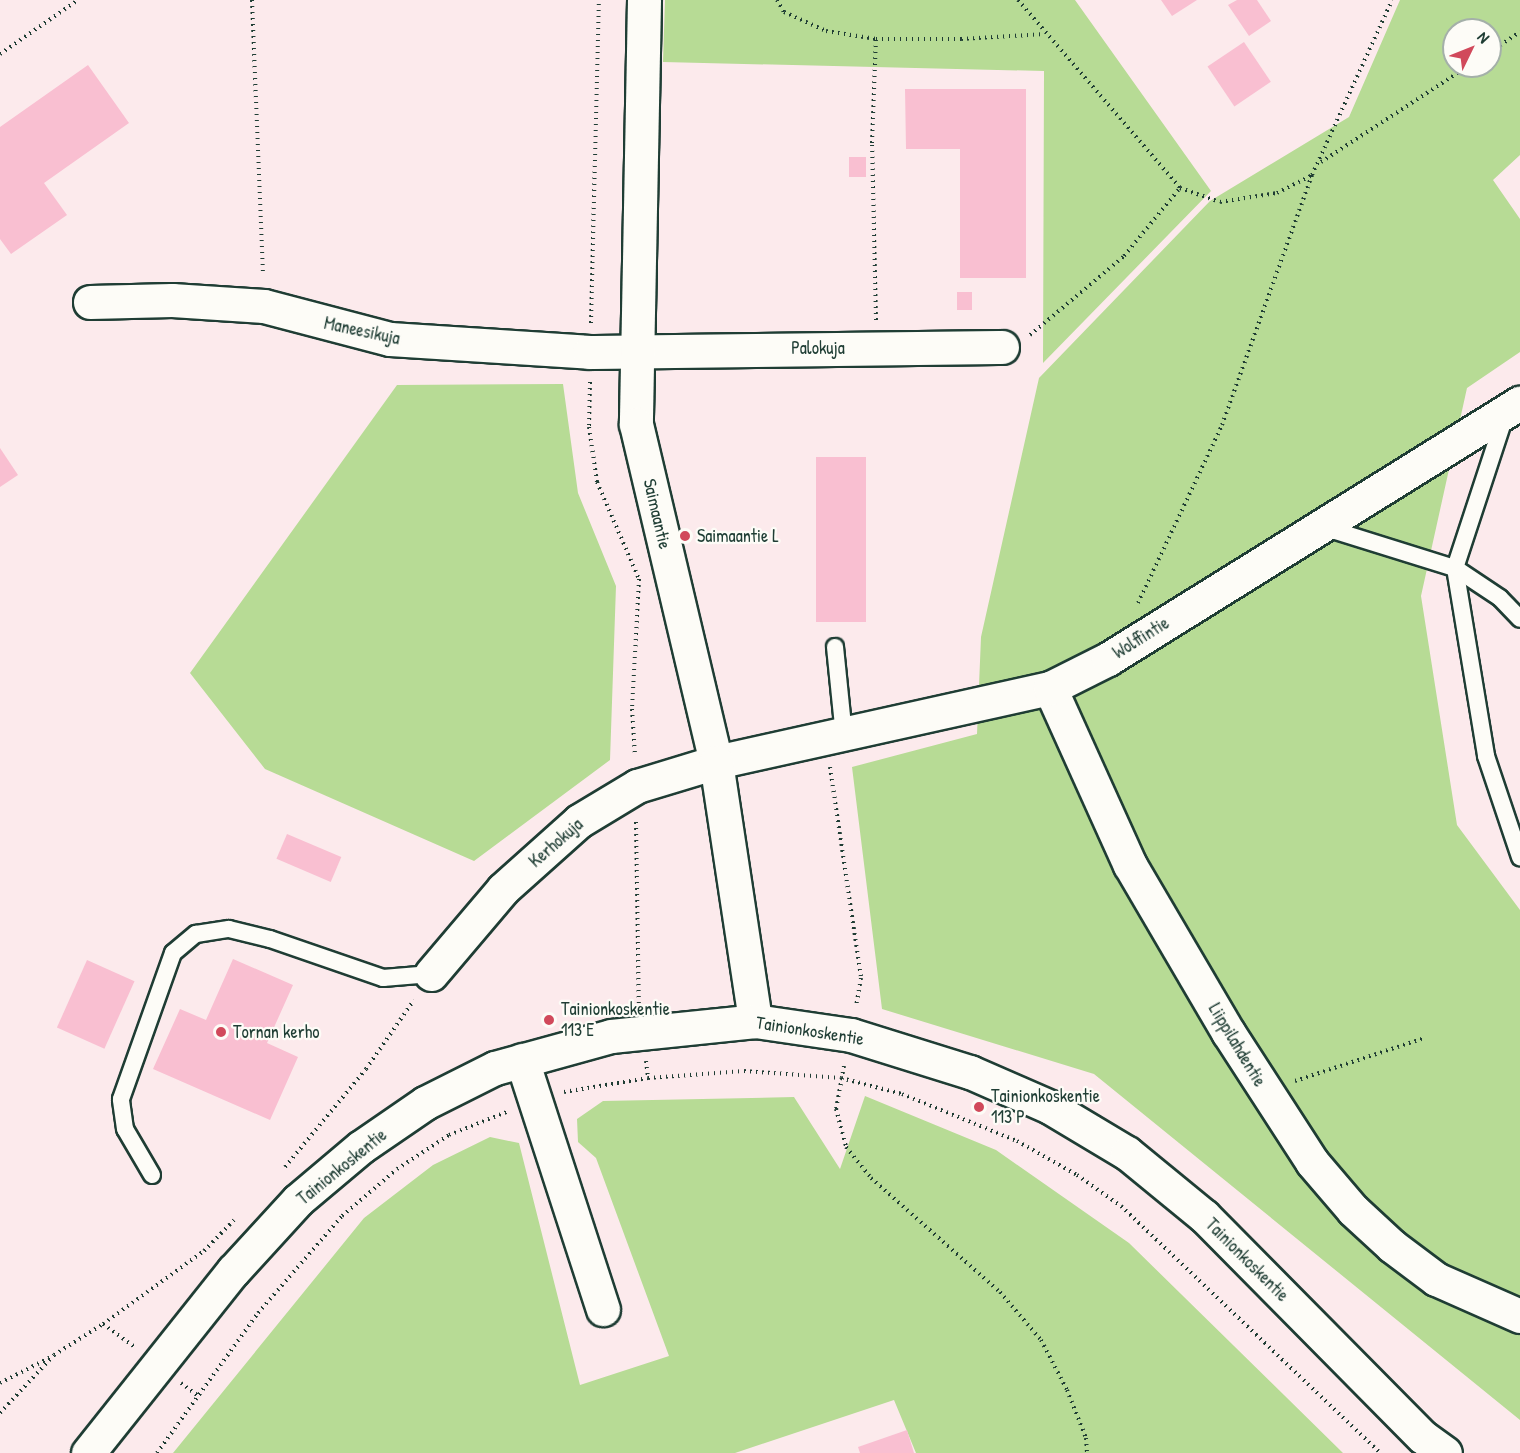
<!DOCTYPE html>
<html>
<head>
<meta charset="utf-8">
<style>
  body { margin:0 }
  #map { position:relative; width:1520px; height:1453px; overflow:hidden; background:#fceaec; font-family:"Patrick Hand",sans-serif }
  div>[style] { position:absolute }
  .green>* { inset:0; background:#b7db95 }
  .building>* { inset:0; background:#f9bfd1; transform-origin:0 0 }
  .path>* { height:4px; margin-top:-2px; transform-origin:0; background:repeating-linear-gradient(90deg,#1f3d34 0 1.5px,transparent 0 6px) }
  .roads { filter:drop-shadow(2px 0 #1f3d34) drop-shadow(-2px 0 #1f3d34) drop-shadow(0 2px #1f3d34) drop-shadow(0 -2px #1f3d34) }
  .lane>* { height:16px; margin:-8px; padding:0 8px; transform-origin:8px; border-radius:8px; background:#fdfcf7 }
  .street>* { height:33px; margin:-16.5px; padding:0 16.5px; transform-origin:16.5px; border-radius:16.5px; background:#fdfcf7 }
  .secondary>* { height:33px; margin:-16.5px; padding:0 16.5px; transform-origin:16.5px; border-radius:16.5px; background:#fdfcf7 }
  .dots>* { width:16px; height:16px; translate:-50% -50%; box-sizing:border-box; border:3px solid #fdfcf7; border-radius:50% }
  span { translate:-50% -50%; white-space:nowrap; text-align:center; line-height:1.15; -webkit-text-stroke:4.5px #fdfcf7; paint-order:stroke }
  .street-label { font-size:18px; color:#1f3d34 }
  .poi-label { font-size:18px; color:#1f3d34 }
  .left { translate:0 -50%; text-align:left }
  .north { position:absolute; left:1442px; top:18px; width:60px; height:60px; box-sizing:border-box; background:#fdfcf7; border:2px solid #a4b0a9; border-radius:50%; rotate:47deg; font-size:16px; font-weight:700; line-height:24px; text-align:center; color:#1f3d34 }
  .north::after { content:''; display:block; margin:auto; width:21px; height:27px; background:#d1495b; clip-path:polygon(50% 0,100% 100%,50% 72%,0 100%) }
</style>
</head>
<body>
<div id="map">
  <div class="green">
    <i style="clip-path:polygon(665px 0,1075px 0,1211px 191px,1043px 363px,1044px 71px,663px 62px)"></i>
    <i style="clip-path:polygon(evenodd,1400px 0,1520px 0,1520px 155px,1493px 180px,1520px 219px,1520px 352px,1467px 388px,1421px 596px,1457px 825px,1520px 910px,1520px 1420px,1094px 1074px,882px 1009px,852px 767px,977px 734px,981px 637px,1039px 378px,1210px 201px,1349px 117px,1400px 0,1454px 30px,1490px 30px,1490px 66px,1454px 66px,1454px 30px)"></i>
    <i style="clip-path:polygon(563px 384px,578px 493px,616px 586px,610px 760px,474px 861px,265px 769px,190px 673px,397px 385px)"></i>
    <i style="clip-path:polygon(865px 1096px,996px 1150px,1129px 1243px,1343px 1453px,916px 1453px,894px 1400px,735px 1453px,173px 1453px,364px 1218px,433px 1165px,490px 1137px,519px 1143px,580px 1385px,669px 1356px,596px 1158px,578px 1142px,577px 1119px,603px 1101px,794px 1097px,840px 1169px)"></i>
  </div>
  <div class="building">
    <i style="clip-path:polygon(1161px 0,1197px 0,1172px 16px)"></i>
    <i style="clip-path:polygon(1237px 0,1257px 0,1271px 21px,1249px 36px,1228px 5px)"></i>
    <i style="left:1244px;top:42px;width:48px;height:44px;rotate:56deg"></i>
    <i style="clip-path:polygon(88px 65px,129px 123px,44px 183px,67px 215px,11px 254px,0 239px,0 127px)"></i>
    <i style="clip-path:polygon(905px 89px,1026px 89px,1026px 278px,960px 278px,960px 149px,906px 149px)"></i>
    <i style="left:849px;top:157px;width:17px;height:20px"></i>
    <i style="left:957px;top:292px;width:15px;height:18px"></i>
    <i style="clip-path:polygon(0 448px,18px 475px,0 487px)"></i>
    <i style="left:816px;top:457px;width:50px;height:165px"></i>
    <i style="left:287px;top:834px;width:59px;height:27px;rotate:23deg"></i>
    <i style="clip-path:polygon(233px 959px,293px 985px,267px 1043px,298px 1057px,270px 1120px,153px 1069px,180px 1009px,206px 1020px)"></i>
    <i style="left:87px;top:960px;width:52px;height:74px;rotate:24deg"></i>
    <i style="clip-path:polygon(907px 1430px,914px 1453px,860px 1453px,858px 1447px)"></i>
  </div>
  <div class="path">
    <i style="left:252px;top:0;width:275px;rotate:87.7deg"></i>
    <i style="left:777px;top:0;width:14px;rotate:60deg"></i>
    <i style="left:784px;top:12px;width:46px;rotate:24.3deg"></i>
    <i style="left:826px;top:31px;width:51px;rotate:9.1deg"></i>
    <i style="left:876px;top:39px;width:85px"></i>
    <i style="left:961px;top:39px;width:84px;rotate:-3.4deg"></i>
    <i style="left:1018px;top:0;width:248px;rotate:49.2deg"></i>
    <i style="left:1490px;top:52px;width:36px;rotate:-34deg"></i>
    <i style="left:0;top:54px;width:95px;rotate:-34.7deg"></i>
    <i style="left:1321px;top:162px;width:176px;rotate:-33.1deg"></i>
    <i style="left:876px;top:320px;width:177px;rotate:-91.3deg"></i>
    <i style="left:872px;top:143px;width:104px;rotate:-87.8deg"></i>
    <i style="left:591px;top:323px;width:323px;rotate:-88.6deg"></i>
    <i style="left:1030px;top:335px;width:123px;rotate:-40deg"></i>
    <i style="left:1124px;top:256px;width:88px;rotate:-50.5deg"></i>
    <i style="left:1180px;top:188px;width:42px;rotate:19.3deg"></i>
    <i style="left:1220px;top:202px;width:58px;rotate:-9deg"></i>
    <i style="left:1277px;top:193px;width:38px;rotate:-27deg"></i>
    <i style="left:590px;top:382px;width:45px;rotate:91.3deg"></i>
    <i style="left:589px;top:427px;width:56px;rotate:81.7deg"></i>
    <i style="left:597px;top:482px;width:106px;rotate:66.6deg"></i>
    <i style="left:639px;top:579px;width:130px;rotate:93.1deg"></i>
    <i style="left:632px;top:709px;width:45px;rotate:86.2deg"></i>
    <i style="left:1138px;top:603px;width:197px;rotate:-64.7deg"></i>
    <i style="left:1222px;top:425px;width:266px;rotate:-70.2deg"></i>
    <i style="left:1312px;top:175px;width:192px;rotate:-65.4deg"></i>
    <i style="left:830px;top:767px;width:213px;rotate:81.6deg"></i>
    <i style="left:861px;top:978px;width:27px;rotate:100deg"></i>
    <i style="left:636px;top:822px;width:181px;rotate:89.1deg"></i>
    <i style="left:646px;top:1061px;width:17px;rotate:83deg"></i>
    <i style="left:844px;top:1066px;width:44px;rotate:100.5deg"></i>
    <i style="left:836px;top:1109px;width:39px;rotate:75deg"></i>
    <i style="left:846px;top:1147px;width:40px;rotate:51deg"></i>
    <i style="left:871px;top:1178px;width:172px;rotate:41.5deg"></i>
    <i style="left:1000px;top:1292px;width:63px;rotate:49.5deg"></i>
    <i style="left:1041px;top:1340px;width:56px;rotate:62.5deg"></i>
    <i style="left:1067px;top:1390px;width:52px;rotate:68.4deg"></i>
    <i style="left:1086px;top:1438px;width:15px;rotate:86deg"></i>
    <i style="left:1295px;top:1081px;width:136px;rotate:-18.4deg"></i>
    <i style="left:564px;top:1092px;width:85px;rotate:-9.5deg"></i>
    <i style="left:648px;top:1078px;width:96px;rotate:-4.2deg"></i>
    <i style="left:744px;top:1071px;width:97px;rotate:4.1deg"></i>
    <i style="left:841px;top:1078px;width:63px;rotate:14.7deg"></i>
    <i style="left:902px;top:1094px;width:124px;rotate:22.2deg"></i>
    <i style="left:1017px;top:1141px;width:69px;rotate:29.5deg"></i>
    <i style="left:1077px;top:1175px;width:54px;rotate:35.2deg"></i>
    <i style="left:1121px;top:1206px;width:358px;rotate:43.6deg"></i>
    <i style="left:285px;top:1167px;width:127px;rotate:-50.4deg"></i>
    <i style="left:366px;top:1069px;width:84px;rotate:-55.2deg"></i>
    <i style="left:103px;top:1324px;width:125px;rotate:-35.9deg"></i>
    <i style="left:204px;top:1251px;width:43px;rotate:-45.9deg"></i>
    <i style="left:0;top:1383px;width:57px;rotate:-27deg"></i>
    <i style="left:181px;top:1383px;width:21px;rotate:37deg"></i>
    <i style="left:0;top:1413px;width:79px;rotate:-47deg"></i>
    <i style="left:54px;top:1355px;width:58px;rotate:-32.3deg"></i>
    <i style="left:103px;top:1324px;width:39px;rotate:36deg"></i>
    <i style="left:157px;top:1453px;width:173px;rotate:-54.2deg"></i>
    <i style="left:258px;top:1313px;width:128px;rotate:-49.1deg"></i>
    <i style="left:342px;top:1216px;width:72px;rotate:-40.5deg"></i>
    <i style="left:397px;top:1169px;width:62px;rotate:-33.2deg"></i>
    <i style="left:449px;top:1135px;width:65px;rotate:-21.8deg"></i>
  </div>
  <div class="roads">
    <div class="lane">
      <i style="left:1505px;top:416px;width:160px;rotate:108.2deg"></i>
      <i style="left:1455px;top:568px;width:191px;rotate:80.6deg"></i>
      <i style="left:1486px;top:756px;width:107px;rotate:71.4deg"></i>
      <i style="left:1323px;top:527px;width:138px;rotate:17.3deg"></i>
      <i style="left:1455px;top:568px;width:54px;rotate:33.7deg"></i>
      <i style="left:1500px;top:598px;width:29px;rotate:46deg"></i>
      <i style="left:835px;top:647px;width:88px;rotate:84.2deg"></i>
      <i style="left:152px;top:1175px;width:53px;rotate:-120.4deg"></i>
      <i style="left:125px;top:1129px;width:30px;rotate:-98deg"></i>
      <i style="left:121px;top:1099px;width:155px;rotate:-70.4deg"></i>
      <i style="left:173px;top:953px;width:30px;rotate:-40deg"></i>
      <i style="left:196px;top:934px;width:33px;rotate:-9deg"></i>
      <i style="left:229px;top:929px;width:42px;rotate:13.7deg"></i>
      <i style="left:270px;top:939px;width:120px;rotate:19deg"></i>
      <i style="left:383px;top:978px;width:48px;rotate:-4.8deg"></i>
    </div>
    <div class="street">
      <i style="left:90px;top:302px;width:82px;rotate:-1.4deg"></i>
      <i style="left:172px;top:300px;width:92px;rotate:3.7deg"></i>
      <i style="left:264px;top:306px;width:130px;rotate:14.7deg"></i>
      <i style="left:390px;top:339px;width:200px;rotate:3.7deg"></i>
      <i style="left:590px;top:352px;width:412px;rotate:-0.7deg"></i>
      <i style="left:1050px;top:688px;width:194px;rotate:65.7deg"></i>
      <i style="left:1130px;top:865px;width:194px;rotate:59.6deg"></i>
      <i style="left:1228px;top:1032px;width:155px;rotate:57.1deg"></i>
      <i style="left:1312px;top:1162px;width:63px;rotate:49.5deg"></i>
      <i style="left:1353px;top:1210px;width:53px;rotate:42.7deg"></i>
      <i style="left:1392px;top:1246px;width:55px;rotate:36.9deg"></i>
      <i style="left:1436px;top:1279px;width:92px;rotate:23.8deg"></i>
      <i style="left:431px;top:974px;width:111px;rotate:-49.7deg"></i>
      <i style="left:503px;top:889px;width:102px;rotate:-41.8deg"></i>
      <i style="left:579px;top:821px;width:68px;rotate:-31.1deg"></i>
      <i style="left:637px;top:786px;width:83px;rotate:-16.9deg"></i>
      <i style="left:716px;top:762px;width:342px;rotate:-12.5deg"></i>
      <i style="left:1050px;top:688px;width:65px;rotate:-26.6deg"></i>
      <i style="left:1108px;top:659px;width:485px;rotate:-31.9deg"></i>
      <i style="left:522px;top:1060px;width:262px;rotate:72deg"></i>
    </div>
    <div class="secondary">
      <i style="left:644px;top:0;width:424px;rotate:91.1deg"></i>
      <i style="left:636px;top:424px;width:347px;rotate:76.7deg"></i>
      <i style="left:716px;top:762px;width:262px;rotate:81.4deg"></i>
      <i style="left:88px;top:1453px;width:233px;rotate:-51.5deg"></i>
      <i style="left:233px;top:1271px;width:96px;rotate:-47.5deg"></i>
      <i style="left:298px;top:1200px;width:82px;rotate:-40.1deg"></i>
      <i style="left:361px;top:1147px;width:78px;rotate:-34.5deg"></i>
      <i style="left:425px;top:1103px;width:78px;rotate:-26.6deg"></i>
      <i style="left:495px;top:1068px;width:120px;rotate:-15.4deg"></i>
      <i style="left:611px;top:1036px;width:145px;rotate:-5.9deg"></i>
      <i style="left:755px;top:1021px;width:97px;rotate:8.3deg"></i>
      <i style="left:851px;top:1035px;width:125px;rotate:17.3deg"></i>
      <i style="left:970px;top:1072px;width:87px;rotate:23.6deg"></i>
      <i style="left:1050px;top:1107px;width:90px;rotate:30.9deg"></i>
      <i style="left:1127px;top:1153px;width:99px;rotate:39.3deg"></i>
      <i style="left:1204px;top:1216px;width:311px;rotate:45.3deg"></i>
      <i style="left:1423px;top:1437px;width:27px;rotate:36deg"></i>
    </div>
  </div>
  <div class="dots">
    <i style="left:685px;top:536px;background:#d1495b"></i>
    <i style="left:549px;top:1020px;background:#d1495b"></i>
    <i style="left:221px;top:1032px;background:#d1495b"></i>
    <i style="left:979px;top:1107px;background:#d1495b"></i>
  </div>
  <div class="street-label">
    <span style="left:362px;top:331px;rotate:12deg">Maneesikuja</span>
    <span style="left:818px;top:348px">Palokuja</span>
    <span style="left:657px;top:514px;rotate:77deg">Saimaantie</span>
    <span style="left:1141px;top:638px;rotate:-32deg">Wolffintie</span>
    <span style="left:556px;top:843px;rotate:-41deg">Kerhokuja</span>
    <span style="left:810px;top:1031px;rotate:9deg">Tainionkoskentie</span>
    <span style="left:1237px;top:1045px;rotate:59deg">Liippilahdentie</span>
    <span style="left:342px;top:1167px;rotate:-39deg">Tainionkoskentie</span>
    <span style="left:1247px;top:1260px;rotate:45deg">Tainionkoskentie</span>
  </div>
  <div class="poi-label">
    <span class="left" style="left:697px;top:536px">Saimaantie L</span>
    <span class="left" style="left:561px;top:1020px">Tainionkoskentie<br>113 E</span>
    <span class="left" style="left:233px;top:1032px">Tornan kerho</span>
    <span class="left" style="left:991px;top:1107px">Tainionkoskentie<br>113 P</span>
  </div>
  <div class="north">N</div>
</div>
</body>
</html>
